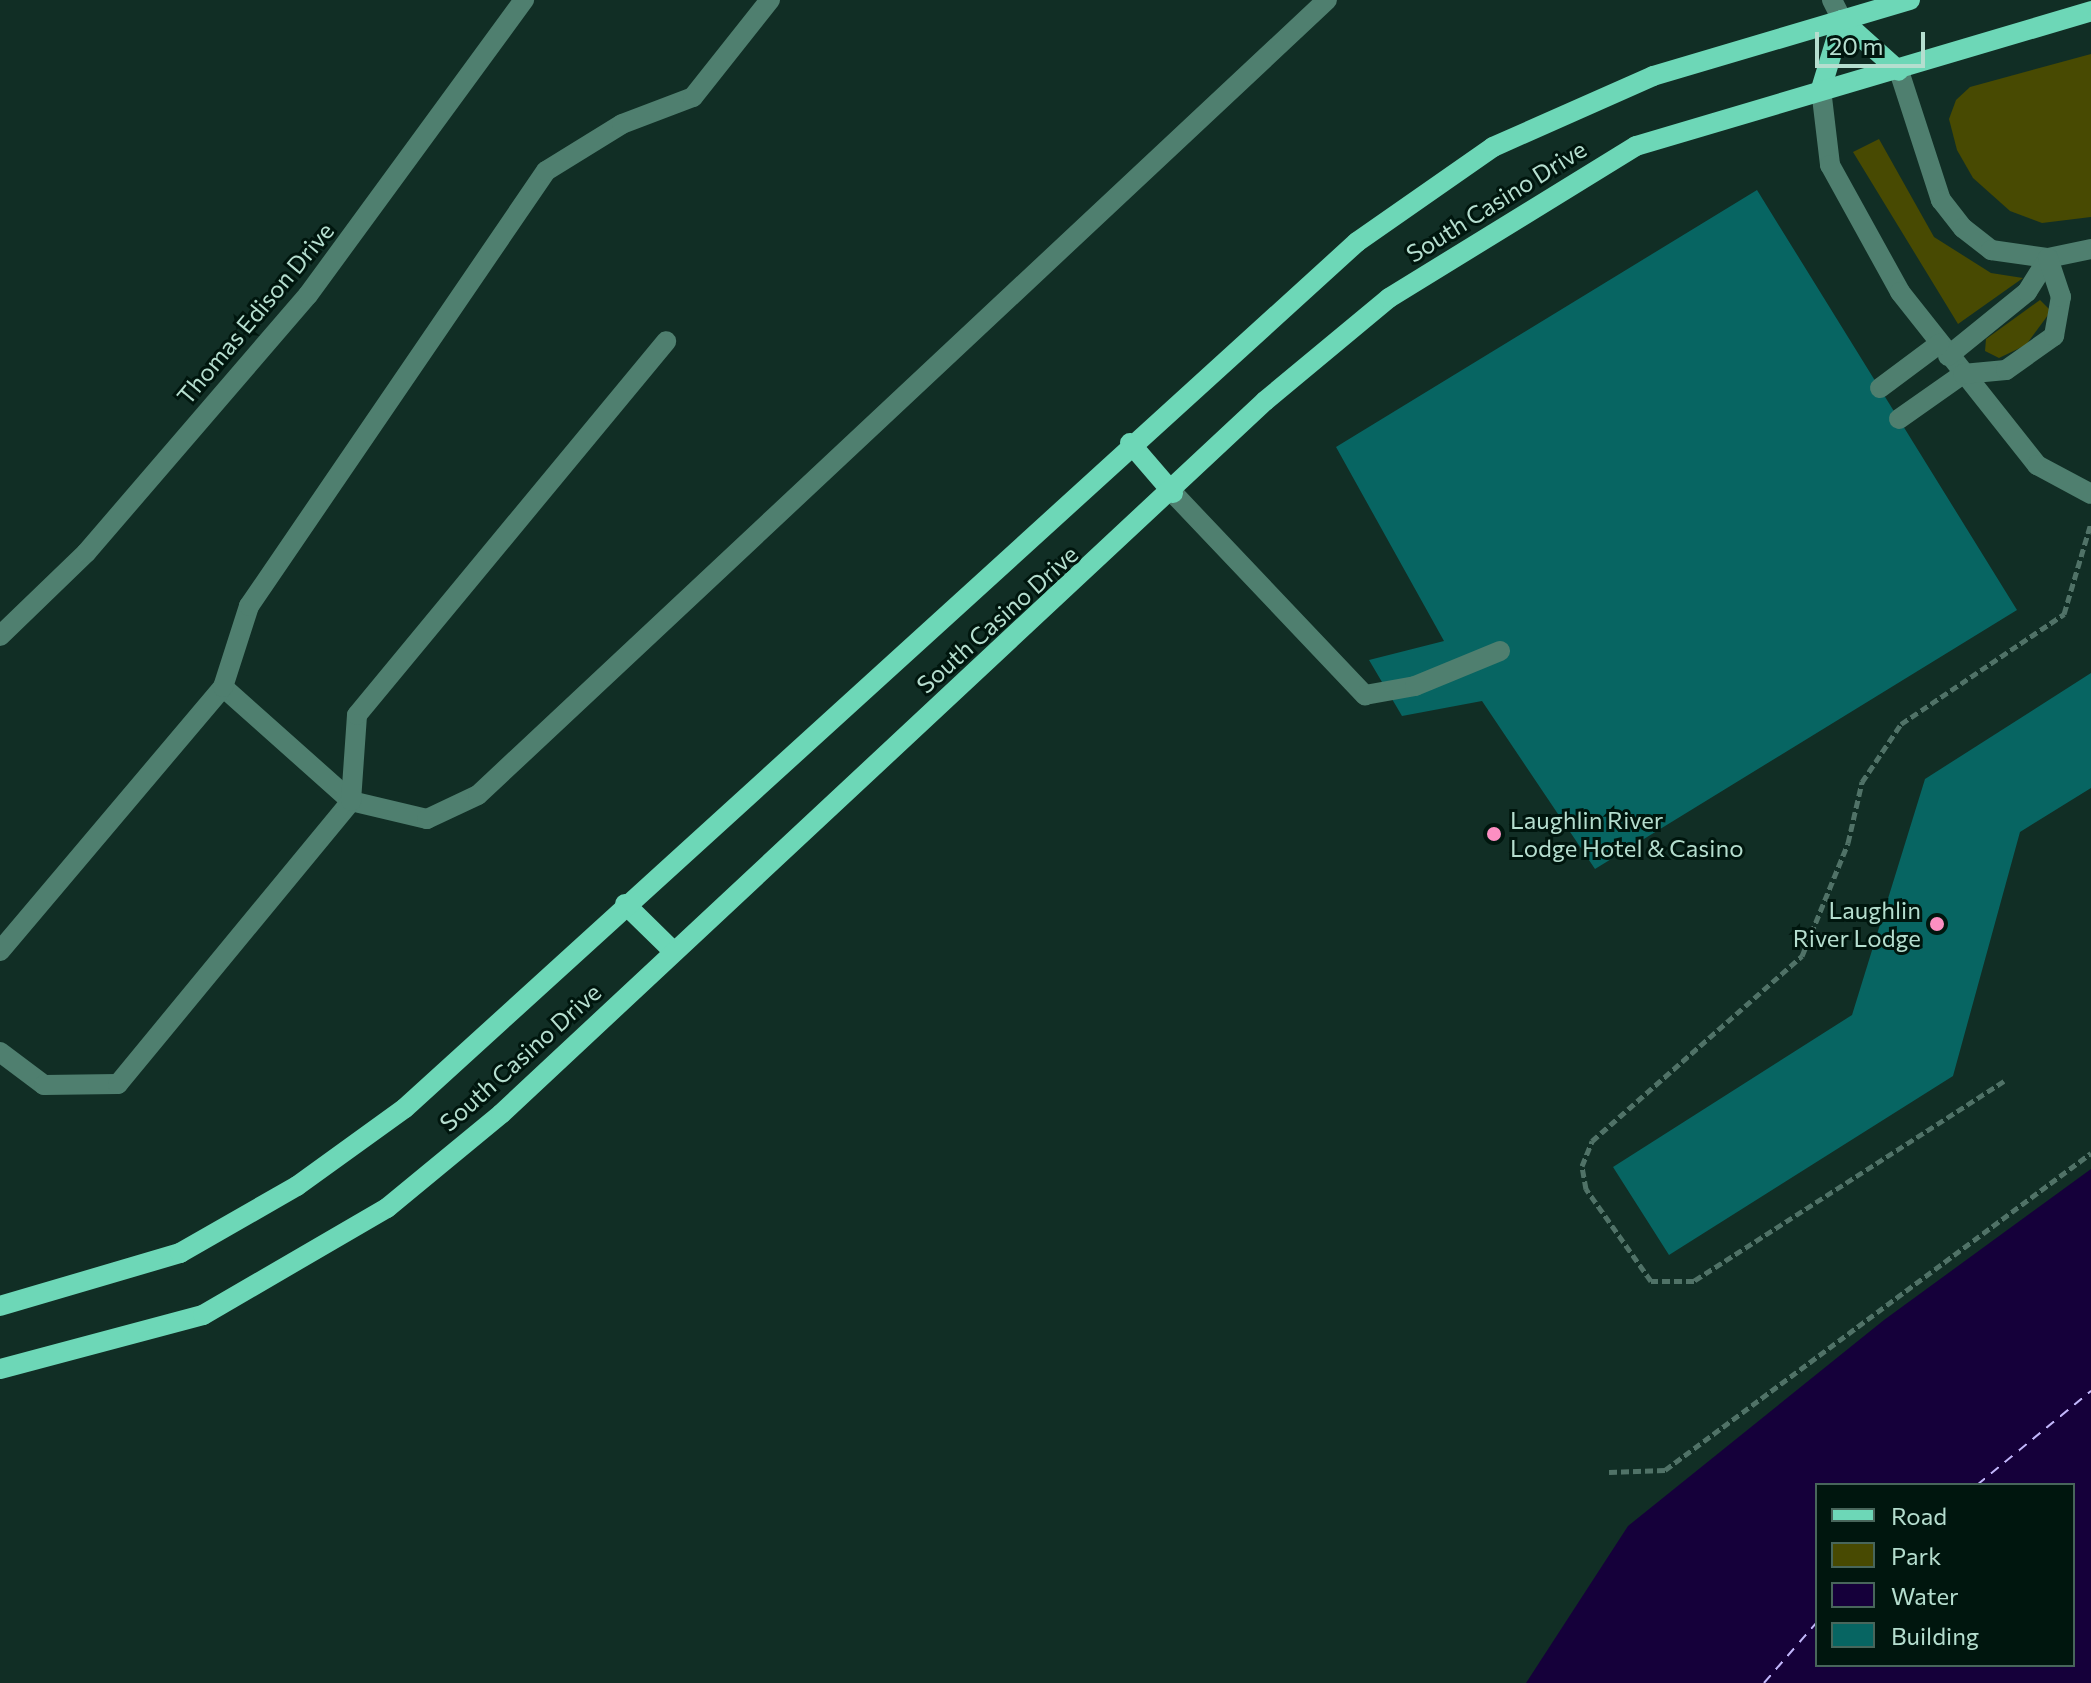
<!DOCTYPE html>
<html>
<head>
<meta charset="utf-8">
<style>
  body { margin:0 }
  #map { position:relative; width:2091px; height:1683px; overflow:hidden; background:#112e25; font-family:Commissioner,sans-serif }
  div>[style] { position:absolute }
  .green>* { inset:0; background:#484a02 }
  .water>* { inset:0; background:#15003a }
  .ferry>* { height:2px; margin-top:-1px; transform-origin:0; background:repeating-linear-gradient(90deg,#c2b7fb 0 10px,transparent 0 18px) }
  .building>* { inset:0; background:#076562 }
  .path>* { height:5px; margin-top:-2.5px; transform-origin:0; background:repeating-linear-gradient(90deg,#507267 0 8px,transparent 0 12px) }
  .minor>* { height:20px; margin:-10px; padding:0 10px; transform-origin:10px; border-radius:10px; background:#4f7f6f }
  .major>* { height:20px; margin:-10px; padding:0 10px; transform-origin:10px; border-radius:10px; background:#6dd7b7 }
  .dots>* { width:22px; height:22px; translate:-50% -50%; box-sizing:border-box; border:4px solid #00160e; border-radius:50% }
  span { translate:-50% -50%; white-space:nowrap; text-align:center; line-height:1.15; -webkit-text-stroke:6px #00160e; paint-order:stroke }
  .street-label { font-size:24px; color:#b5decf }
  .poi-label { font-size:24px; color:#b5decf }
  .left { translate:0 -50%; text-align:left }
  .right { translate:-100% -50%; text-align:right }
  .legend { position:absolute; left:1815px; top:1483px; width:260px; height:184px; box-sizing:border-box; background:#00160e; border:2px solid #48665b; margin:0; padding:10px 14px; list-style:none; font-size:24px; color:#b5decf }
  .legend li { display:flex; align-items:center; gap:16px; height:40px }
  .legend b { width:40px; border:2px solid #48665b }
  .scale { position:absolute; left:1815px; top:32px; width:110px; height:36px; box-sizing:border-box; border:4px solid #b5decf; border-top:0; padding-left:10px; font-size:24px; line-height:28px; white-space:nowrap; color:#b5decf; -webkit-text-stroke:6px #00160e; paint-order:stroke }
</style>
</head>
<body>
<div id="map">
  <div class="green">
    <i style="clip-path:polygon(2091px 54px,2091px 217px,2042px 223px,2010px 211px,1973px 178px,1957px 150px,1949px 119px,1956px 100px,1970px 87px)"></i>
    <i style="clip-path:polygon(1879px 139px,1934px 237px,1991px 273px,2023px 278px,1958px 324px,1853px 152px)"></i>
    <i style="clip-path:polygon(2040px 300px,2051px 311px,2026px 345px,1999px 358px,1985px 351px,1986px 339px)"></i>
  </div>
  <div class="water">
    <i style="clip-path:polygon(evenodd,2091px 1169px,2091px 1683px,1526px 1683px,1628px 1526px,1884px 1320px,2091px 1169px,1817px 1485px,2073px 1485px,2073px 1665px,1817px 1665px,1817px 1485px)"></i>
  </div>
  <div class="ferry">
    <i style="left:1977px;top:1485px;width:148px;rotate:-39.5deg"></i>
    <i style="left:1764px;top:1683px;width:81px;rotate:-49deg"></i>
  </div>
  <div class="building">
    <i style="clip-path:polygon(1757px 190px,2017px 610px,1595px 869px,1482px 701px,1402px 716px,1369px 660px,1444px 641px,1336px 447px)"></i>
    <i style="clip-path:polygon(2091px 673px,2091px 788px,2020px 832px,1953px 1076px,1669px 1255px,1613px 1167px,1852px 1015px,1925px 779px)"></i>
  </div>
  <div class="path">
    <i style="left:2004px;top:1081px;width:369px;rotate:147.2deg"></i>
    <i style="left:1694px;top:1281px;width:43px;rotate:180deg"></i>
    <i style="left:1651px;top:1281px;width:113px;rotate:-125.2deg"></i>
    <i style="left:1586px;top:1189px;width:23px;rotate:-100deg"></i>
    <i style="left:1582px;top:1166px;width:27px;rotate:-68deg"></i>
    <i style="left:1592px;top:1141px;width:280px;rotate:-41.4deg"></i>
    <i style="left:1802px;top:956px;width:122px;rotate:-67.8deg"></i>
    <i style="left:1848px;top:843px;width:63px;rotate:-77.1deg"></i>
    <i style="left:1862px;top:782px;width:70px;rotate:-56.1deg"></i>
    <i style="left:1901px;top:724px;width:197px;rotate:-34deg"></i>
    <i style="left:2064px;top:614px;width:95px;rotate:-73.5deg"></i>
    <i style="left:1609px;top:1472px;width:56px;rotate:-2deg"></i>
    <i style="left:1665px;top:1470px;width:531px;rotate:-36.65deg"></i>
  </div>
  <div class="minor">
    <i style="left:1832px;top:0;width:22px;rotate:63deg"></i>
    <i style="left:1899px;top:71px;width:136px;rotate:72deg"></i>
    <i style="left:1941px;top:200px;width:36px;rotate:52deg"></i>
    <i style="left:1963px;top:228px;width:36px;rotate:38deg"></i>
    <i style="left:1991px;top:250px;width:58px;rotate:8deg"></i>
    <i style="left:2048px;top:258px;width:44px;rotate:-11.8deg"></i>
    <i style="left:1821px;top:89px;width:77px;rotate:83.2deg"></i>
    <i style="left:1830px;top:165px;width:145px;rotate:61.1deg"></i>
    <i style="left:1900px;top:292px;width:221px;rotate:51.6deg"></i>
    <i style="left:2037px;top:465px;width:61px;rotate:28.2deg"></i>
    <i style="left:1948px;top:356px;width:102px;rotate:-39deg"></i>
    <i style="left:2027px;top:292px;width:40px;rotate:-58deg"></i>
    <i style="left:1880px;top:388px;width:74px;rotate:-36.7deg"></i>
    <i style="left:1899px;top:419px;width:78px;rotate:-35.1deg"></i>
    <i style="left:1963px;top:374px;width:43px;rotate:-5.3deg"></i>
    <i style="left:2006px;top:370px;width:59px;rotate:-35.3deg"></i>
    <i style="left:2054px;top:336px;width:40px;rotate:-80deg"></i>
    <i style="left:2061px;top:297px;width:41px;rotate:-108.4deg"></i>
    <i style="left:1173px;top:493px;width:279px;rotate:46.5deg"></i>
    <i style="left:1365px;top:695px;width:51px;rotate:-10.2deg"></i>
    <i style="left:1415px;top:686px;width:92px;rotate:-22.4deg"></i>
    <i style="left:0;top:636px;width:120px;rotate:-44deg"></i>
    <i style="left:86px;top:553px;width:340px;rotate:-49.3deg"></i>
    <i style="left:308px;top:295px;width:366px;rotate:-53.8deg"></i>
    <i style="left:223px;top:687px;width:171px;rotate:41.7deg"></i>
    <i style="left:351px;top:801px;width:78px;rotate:13.3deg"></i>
    <i style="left:427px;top:819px;width:56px;rotate:-25.2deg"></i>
    <i style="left:478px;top:795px;width:1163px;rotate:-43.12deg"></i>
    <i style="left:0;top:951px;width:346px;rotate:-49.8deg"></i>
    <i style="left:223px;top:687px;width:85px;rotate:-72.2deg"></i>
    <i style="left:249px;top:606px;width:527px;rotate:-55.68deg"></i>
    <i style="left:546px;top:171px;width:89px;rotate:-31.7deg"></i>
    <i style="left:622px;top:124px;width:76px;rotate:-20.8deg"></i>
    <i style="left:693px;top:97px;width:124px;rotate:-51.6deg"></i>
    <i style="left:0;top:1052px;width:55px;rotate:36.9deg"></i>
    <i style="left:44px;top:1085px;width:74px;rotate:-0.8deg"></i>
    <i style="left:118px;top:1084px;width:367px;rotate:-50.5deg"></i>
    <i style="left:351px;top:801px;width:86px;rotate:-86deg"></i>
    <i style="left:357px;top:715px;width:485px;rotate:-50.4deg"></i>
  </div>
  <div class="major">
    <i style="left:1821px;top:89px;width:72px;rotate:-73.1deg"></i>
    <i style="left:1842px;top:20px;width:76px;rotate:41.8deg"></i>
    <i style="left:1130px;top:443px;width:66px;rotate:49.3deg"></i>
    <i style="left:625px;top:904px;width:67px;rotate:44.4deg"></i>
    <i style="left:0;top:1306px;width:188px;rotate:-16.4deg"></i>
    <i style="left:180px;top:1253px;width:135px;rotate:-29.8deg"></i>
    <i style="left:297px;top:1186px;width:133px;rotate:-35.8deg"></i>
    <i style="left:405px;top:1108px;width:1287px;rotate:-42.29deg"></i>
    <i style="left:1357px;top:242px;width:166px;rotate:-34.9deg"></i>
    <i style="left:1493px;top:147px;width:175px;rotate:-23.9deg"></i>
    <i style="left:1653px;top:76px;width:268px;rotate:-16.5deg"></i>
    <i style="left:0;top:1369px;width:210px;rotate:-14.9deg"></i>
    <i style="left:203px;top:1315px;width:213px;rotate:-30.2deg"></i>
    <i style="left:387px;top:1208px;width:148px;rotate:-39.5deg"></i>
    <i style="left:501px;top:1114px;width:1045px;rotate:-43.02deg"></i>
    <i style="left:1265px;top:401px;width:161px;rotate:-39.7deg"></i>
    <i style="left:1389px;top:298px;width:290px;rotate:-31.6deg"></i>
    <i style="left:1636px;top:146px;width:475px;rotate:-16.5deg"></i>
  </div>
  <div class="dots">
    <i style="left:1494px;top:834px;background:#fc8fc2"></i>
    <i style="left:1937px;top:924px;background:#fc8fc2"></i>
  </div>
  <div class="street-label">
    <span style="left:1496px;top:201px;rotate:-32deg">South Casino Drive</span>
    <span style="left:255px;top:313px;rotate:-50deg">Thomas Edison Drive</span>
    <span style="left:997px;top:619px;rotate:-42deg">South Casino Drive</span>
    <span style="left:520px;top:1057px;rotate:-42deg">South Casino Drive</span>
  </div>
  <div class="poi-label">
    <span class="left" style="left:1510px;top:834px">Laughlin River<br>Lodge Hotel &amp; Casino</span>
    <span class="right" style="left:1921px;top:924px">Laughlin<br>River Lodge</span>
  </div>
  <ul class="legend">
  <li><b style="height:10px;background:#6dd7b7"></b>Road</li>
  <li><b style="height:22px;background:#484a02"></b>Park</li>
  <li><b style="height:22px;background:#15003a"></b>Water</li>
  <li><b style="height:22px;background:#076562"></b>Building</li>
  </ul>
  <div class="scale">20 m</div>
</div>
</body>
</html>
